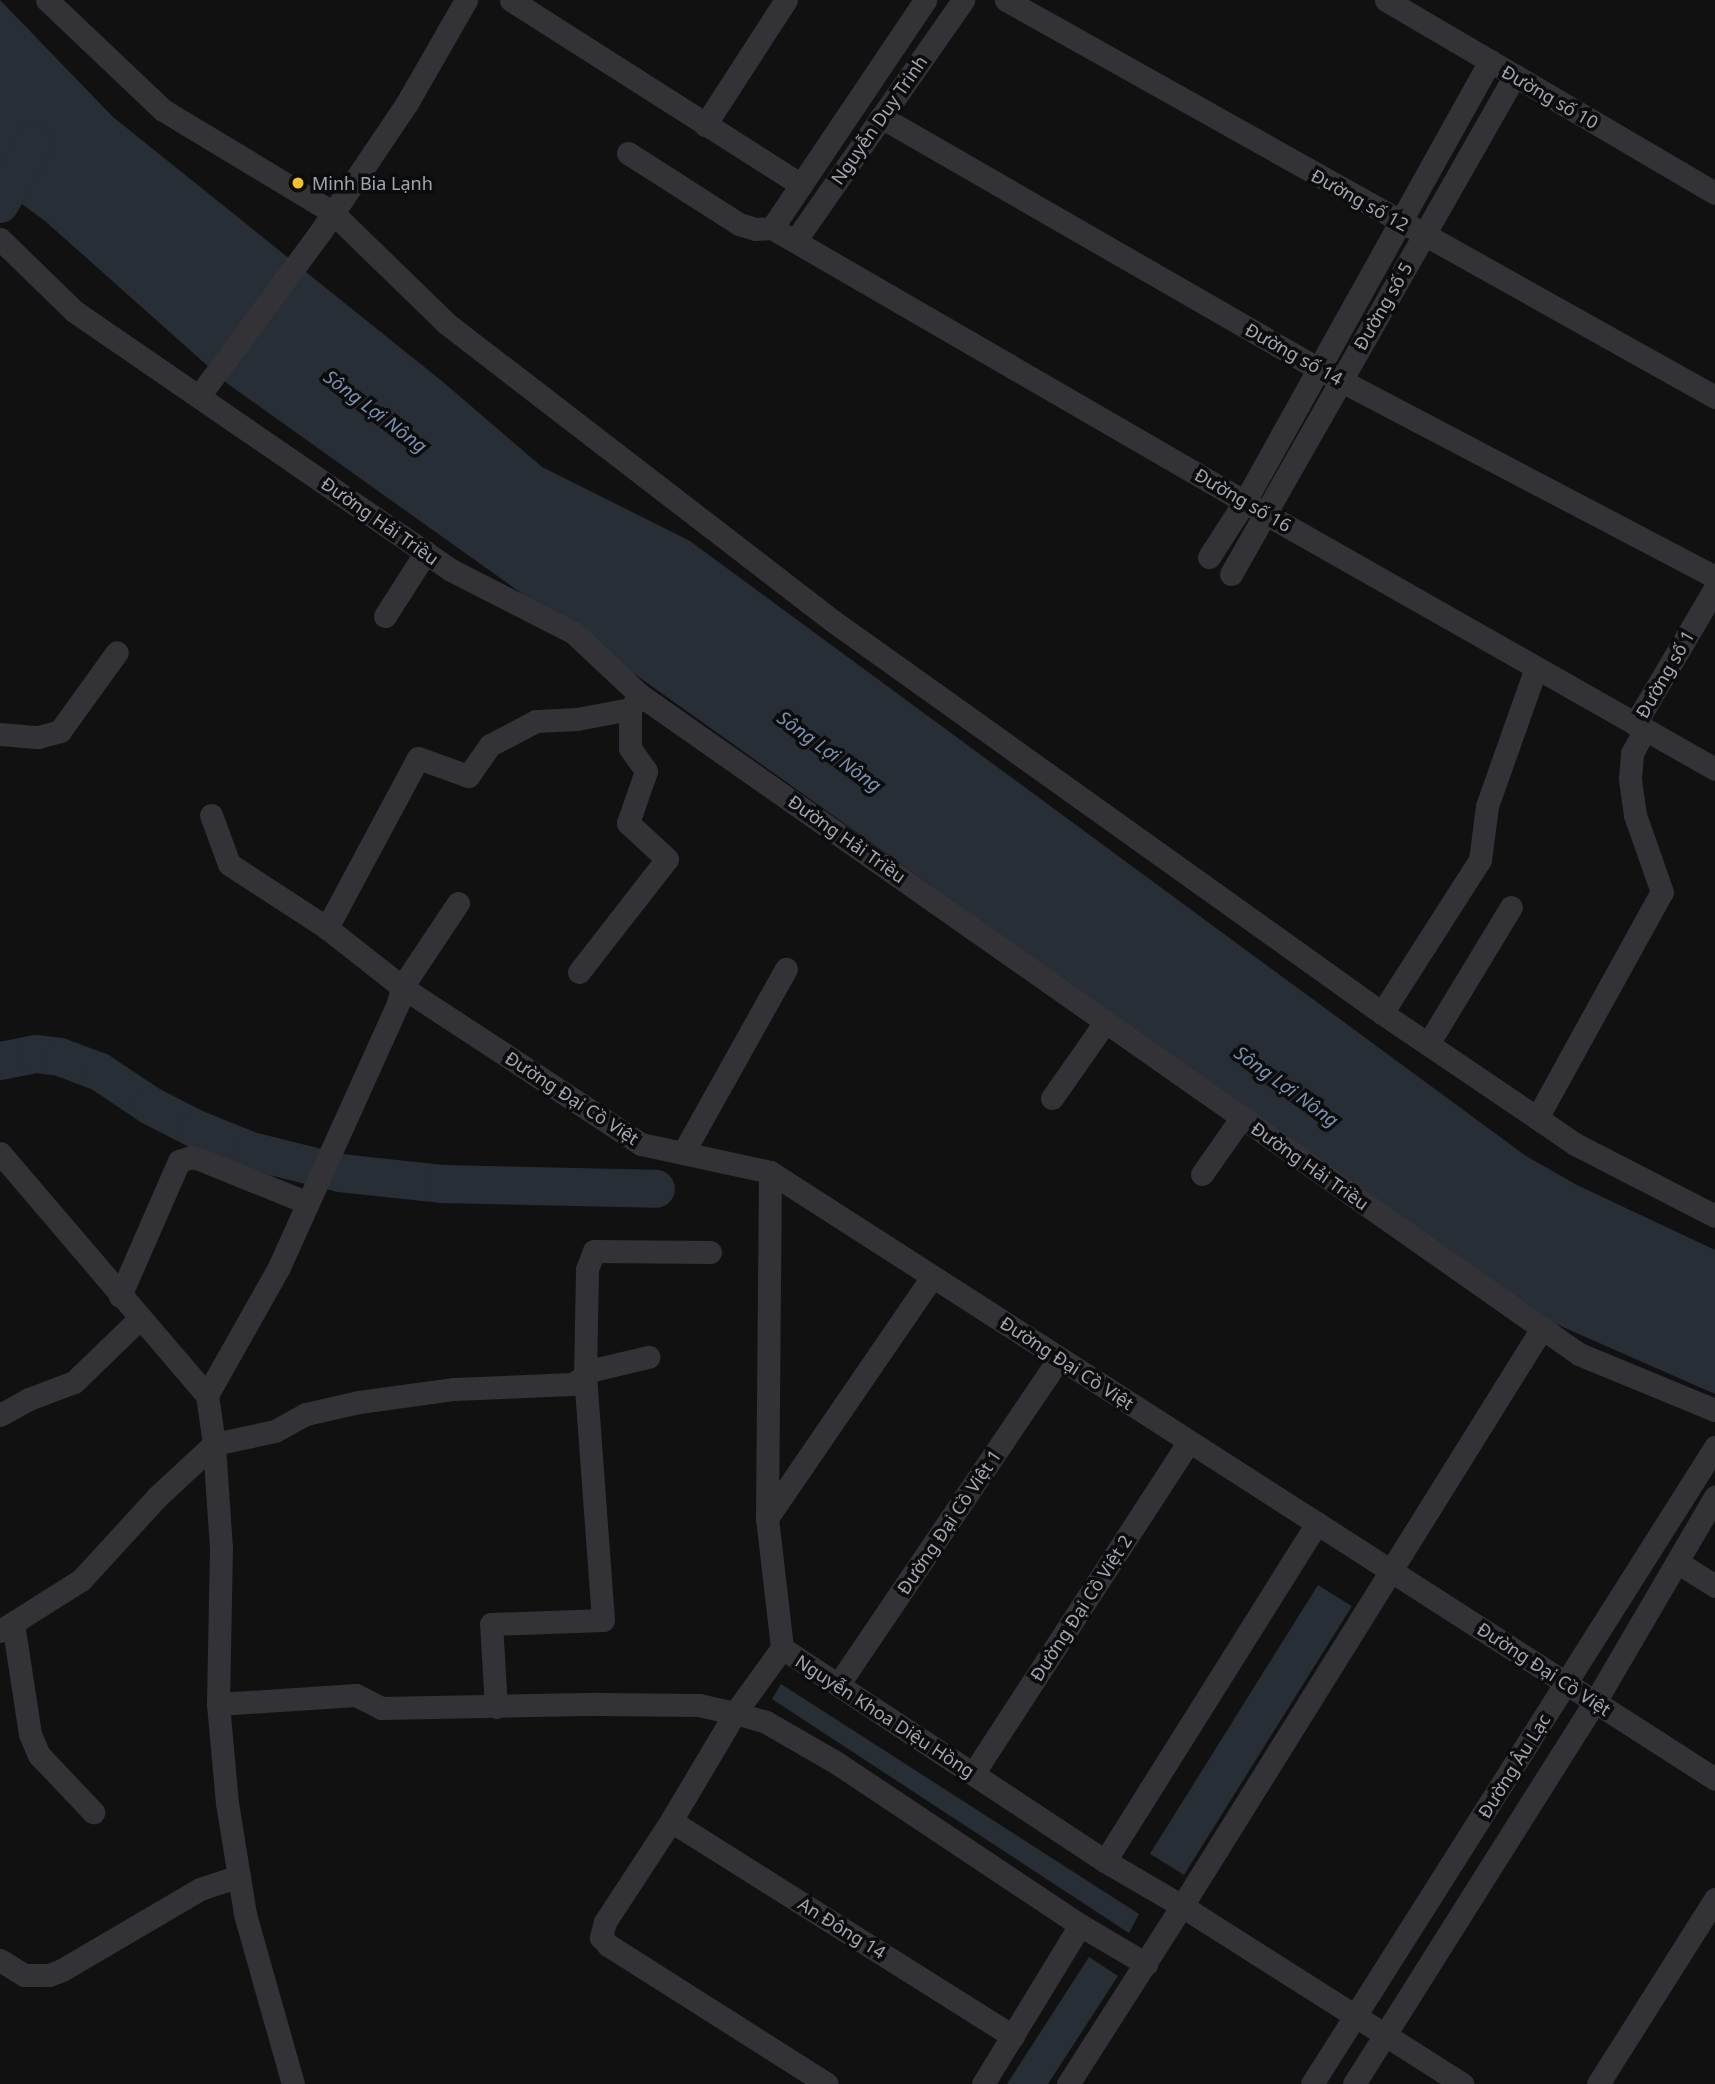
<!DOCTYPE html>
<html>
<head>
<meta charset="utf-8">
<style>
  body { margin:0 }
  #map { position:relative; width:1715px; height:2084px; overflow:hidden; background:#111112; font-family:"Noto Sans",sans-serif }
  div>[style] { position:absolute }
  .water>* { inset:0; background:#282e36; transform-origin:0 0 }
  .river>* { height:38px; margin:-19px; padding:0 19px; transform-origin:19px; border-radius:19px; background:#282e36 }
  .minor>* { height:23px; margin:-11.5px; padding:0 11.5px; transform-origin:11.5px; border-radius:11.5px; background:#323237 }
  .dots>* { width:19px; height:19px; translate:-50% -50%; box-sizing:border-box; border:4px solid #0c0c0d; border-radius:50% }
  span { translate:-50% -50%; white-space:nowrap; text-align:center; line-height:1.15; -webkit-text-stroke:7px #0c0c0d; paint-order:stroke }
  .street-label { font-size:18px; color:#a2a6b3 }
  .poi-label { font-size:18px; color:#a2a6b3 }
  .left { translate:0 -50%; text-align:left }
  .water-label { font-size:19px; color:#7990af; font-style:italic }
</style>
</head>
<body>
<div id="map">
  <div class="water">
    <i style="clip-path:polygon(0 0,113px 117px,443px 382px,542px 467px,690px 541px,1526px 1156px,1577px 1185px,1715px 1250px,1715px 1394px,1531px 1313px,228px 384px,45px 221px,11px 196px,0 178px)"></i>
    <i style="left:1318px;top:1585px;width:40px;height:317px;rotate:32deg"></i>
    <i style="clip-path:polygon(781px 1684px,1139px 1914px,1129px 1933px,772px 1699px)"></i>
    <i style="clip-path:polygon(1089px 1957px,1118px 1976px,1048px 2084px,1007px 2084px)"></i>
  </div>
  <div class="river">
    <i style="left:0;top:204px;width:70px;rotate:-60.9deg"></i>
    <i style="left:0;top:1061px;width:37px;rotate:-11deg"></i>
    <i style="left:36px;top:1054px;width:24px;rotate:7deg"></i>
    <i style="left:60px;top:1057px;width:43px;rotate:20.6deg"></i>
    <i style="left:100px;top:1072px;width:61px;rotate:33.7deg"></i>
    <i style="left:151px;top:1106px;width:51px;rotate:27.1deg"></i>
    <i style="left:196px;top:1129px;width:59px;rotate:21.8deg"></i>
    <i style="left:251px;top:1151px;width:92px;rotate:13.9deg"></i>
    <i style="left:340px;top:1173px;width:104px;rotate:6.1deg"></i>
    <i style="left:443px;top:1184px;width:213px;rotate:1.3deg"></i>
  </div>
  <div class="minor">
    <i style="left:47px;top:0;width:160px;rotate:43.5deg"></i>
    <i style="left:163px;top:110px;width:197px;rotate:31.1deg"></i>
    <i style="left:332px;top:212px;width:159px;rotate:44.2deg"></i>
    <i style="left:446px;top:323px;width:488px;rotate:37.6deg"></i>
    <i style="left:833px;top:621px;width:675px;rotate:35.53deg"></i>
    <i style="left:1382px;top:1013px;width:187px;rotate:34.1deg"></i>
    <i style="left:1537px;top:1118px;width:46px;rotate:34.4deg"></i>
    <i style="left:1575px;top:1144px;width:157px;rotate:27.2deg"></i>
    <i style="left:511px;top:0;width:344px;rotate:32.5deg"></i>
    <i style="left:1006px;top:0;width:813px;rotate:29.25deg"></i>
    <i style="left:1386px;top:0;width:381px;rotate:30.4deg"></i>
    <i style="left:881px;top:117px;width:503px;rotate:29.93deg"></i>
    <i style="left:1317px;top:368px;width:450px;rotate:27.7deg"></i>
    <i style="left:705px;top:125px;width:149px;rotate:-57.1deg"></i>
    <i style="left:628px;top:153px;width:132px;rotate:32.6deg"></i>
    <i style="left:739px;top:224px;width:17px;rotate:17deg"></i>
    <i style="left:755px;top:229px;width:17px;rotate:-3deg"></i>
    <i style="left:772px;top:228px;width:571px;rotate:30.07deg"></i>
    <i style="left:1266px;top:514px;width:516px;rotate:29.59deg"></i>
    <i style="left:772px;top:228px;width:275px;rotate:-56.1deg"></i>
    <i style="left:0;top:239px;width:103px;rotate:44.2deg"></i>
    <i style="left:74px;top:311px;width:457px;rotate:34.5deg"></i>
    <i style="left:451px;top:570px;width:138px;rotate:27.1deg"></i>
    <i style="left:574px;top:633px;width:91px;rotate:43.2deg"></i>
    <i style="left:640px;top:695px;width:1147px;rotate:35.06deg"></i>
    <i style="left:1579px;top:1354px;width:147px;rotate:22.4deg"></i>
    <i style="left:795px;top:241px;width:294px;rotate:-55.1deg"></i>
    <i style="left:199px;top:396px;width:205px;rotate:-53.5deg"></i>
    <i style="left:321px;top:231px;width:154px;rotate:-56.1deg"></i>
    <i style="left:407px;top:103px;width:119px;rotate:-60.2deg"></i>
    <i style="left:1209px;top:557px;width:67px;rotate:-57.3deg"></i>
    <i style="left:1245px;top:501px;width:504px;rotate:-60.89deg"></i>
    <i style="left:1231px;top:574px;width:574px;rotate:-60.35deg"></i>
    <i style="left:385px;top:616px;width:76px;rotate:-57.4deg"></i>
    <i style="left:640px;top:695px;width:17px;rotate:126deg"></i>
    <i style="left:630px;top:709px;width:54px;rotate:169.3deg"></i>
    <i style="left:577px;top:719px;width:41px;rotate:177.2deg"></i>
    <i style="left:536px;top:721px;width:52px;rotate:152.4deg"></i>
    <i style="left:490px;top:745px;width:38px;rotate:125deg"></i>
    <i style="left:468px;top:776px;width:53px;rotate:-160.2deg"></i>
    <i style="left:418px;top:758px;width:193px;rotate:118.2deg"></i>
    <i style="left:327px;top:928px;width:95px;rotate:38.2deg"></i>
    <i style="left:402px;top:987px;width:286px;rotate:33.3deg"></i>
    <i style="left:641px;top:1144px;width:132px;rotate:12.2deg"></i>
    <i style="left:770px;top:1172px;width:1123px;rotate:32.71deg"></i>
    <i style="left:1635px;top:724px;width:158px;rotate:-59.5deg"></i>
    <i style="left:0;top:734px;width:38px;rotate:5deg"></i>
    <i style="left:38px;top:737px;width:23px;rotate:-15deg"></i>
    <i style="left:60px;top:731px;width:97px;rotate:-54.2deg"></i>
    <i style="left:211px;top:815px;width:52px;rotate:69.8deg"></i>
    <i style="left:229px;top:864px;width:117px;rotate:33.1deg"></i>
    <i style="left:579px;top:972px;width:143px;rotate:-52.1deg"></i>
    <i style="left:667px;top:859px;width:53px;rotate:-137.3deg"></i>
    <i style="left:628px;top:823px;width:55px;rotate:-70.9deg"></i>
    <i style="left:646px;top:771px;width:28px;rotate:-125deg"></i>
    <i style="left:630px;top:748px;width:39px;rotate:-90deg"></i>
    <i style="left:1382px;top:1013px;width:182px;rotate:-57.4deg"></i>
    <i style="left:1480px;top:860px;width:54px;rotate:-82.6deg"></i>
    <i style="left:1487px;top:806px;width:146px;rotate:-70.5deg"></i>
    <i style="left:1428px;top:1044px;width:160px;rotate:-58.8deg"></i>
    <i style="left:1052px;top:1098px;width:94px;rotate:-55deg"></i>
    <i style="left:1537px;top:1118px;width:258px;rotate:-61.1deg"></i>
    <i style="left:1662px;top:892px;width:82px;rotate:-109.3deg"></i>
    <i style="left:1635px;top:815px;width:37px;rotate:-98deg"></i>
    <i style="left:1630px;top:778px;width:25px;rotate:-85deg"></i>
    <i style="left:1632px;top:753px;width:26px;rotate:-61deg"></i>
    <i style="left:0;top:1153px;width:318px;rotate:49.5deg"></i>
    <i style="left:683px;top:1153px;width:211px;rotate:-60.8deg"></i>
    <i style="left:770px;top:1172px;width:346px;rotate:90.5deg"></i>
    <i style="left:767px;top:1518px;width:131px;rotate:83.4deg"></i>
    <i style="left:782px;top:1648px;width:387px;rotate:33.4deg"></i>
    <i style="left:1105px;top:1861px;width:89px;rotate:30.3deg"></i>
    <i style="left:1182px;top:1906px;width:332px;rotate:32.4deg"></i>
    <i style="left:1202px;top:1174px;width:70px;rotate:-54.9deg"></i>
    <i style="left:120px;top:1296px;width:147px;rotate:-66.4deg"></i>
    <i style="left:179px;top:1161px;width:13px;rotate:-18deg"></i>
    <i style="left:191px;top:1157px;width:11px;rotate:15deg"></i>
    <i style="left:202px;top:1160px;width:114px;rotate:22.1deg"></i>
    <i style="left:0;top:1415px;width:33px;rotate:-29deg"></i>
    <i style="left:29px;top:1399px;width:48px;rotate:-20.7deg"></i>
    <i style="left:74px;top:1382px;width:91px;rotate:-44.1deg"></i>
    <i style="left:767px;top:1518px;width:292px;rotate:-55.6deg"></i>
    <i style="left:1677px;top:1562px;width:45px;rotate:32.3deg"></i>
    <i style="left:13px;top:1623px;width:112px;rotate:81.3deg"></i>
    <i style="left:30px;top:1734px;width:23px;rotate:67deg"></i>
    <i style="left:39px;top:1755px;width:79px;rotate:46.5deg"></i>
    <i style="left:0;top:1631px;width:96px;rotate:-32.2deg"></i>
    <i style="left:81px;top:1580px;width:113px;rotate:-47.5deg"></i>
    <i style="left:157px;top:1497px;width:78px;rotate:-42.9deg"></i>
    <i style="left:214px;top:1444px;width:49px;rotate:-98.1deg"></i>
    <i style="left:207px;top:1395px;width:147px;rotate:-60.6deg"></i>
    <i style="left:279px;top:1267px;width:290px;rotate:-65.7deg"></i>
    <i style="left:398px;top:1003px;width:16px;rotate:-76deg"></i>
    <i style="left:402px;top:987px;width:101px;rotate:-56.3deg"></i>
    <i style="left:782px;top:1648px;width:80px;rotate:125.9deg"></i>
    <i style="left:735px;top:1713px;width:126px;rotate:120.7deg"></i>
    <i style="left:671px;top:1821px;width:121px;rotate:123.2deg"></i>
    <i style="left:605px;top:1922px;width:16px;rotate:105deg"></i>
    <i style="left:601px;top:1937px;width:11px;rotate:49deg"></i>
    <i style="left:608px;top:1945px;width:259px;rotate:32.4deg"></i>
    <i style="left:838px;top:1685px;width:395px;rotate:-55.9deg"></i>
    <i style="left:218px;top:1704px;width:138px;rotate:-3.7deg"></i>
    <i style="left:356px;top:1695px;width:28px;rotate:27deg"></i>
    <i style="left:381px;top:1708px;width:217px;rotate:-1.1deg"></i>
    <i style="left:598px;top:1704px;width:101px;rotate:0.6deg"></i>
    <i style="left:699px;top:1705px;width:37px;rotate:13deg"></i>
    <i style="left:735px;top:1713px;width:32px;rotate:16deg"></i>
    <i style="left:766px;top:1722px;width:82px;rotate:30deg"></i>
    <i style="left:837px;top:1763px;width:292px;rotate:33.7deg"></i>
    <i style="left:1080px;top:1925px;width:77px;rotate:30.6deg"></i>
    <i style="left:496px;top:1707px;width:83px;rotate:-93.4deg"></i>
    <i style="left:491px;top:1624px;width:112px;rotate:-2deg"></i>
    <i style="left:603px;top:1620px;width:246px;rotate:-94.2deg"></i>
    <i style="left:585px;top:1375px;width:106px;rotate:-88.9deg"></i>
    <i style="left:587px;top:1269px;width:19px;rotate:-69deg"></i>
    <i style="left:594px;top:1251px;width:116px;rotate:0.5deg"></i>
    <i style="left:973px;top:1774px;width:396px;rotate:-57deg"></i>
    <i style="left:671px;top:1821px;width:404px;rotate:32.2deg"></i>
    <i style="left:1105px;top:1861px;width:399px;rotate:-57.9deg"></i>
    <i style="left:0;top:1960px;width:28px;rotate:32deg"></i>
    <i style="left:24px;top:1975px;width:25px"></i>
    <i style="left:49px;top:1975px;width:14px;rotate:-21deg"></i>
    <i style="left:62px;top:1970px;width:160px;rotate:-30.4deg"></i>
    <i style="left:200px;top:1889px;width:41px;rotate:-18.4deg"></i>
    <i style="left:293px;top:2084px;width:177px;rotate:-105.8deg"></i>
    <i style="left:245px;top:1914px;width:112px;rotate:-99.2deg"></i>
    <i style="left:227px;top:1803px;width:99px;rotate:-95.2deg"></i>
    <i style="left:218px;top:1704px;width:156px;rotate:-88.9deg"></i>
    <i style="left:221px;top:1548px;width:104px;rotate:-93.9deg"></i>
    <i style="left:214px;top:1444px;width:62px;rotate:-12deg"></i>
    <i style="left:275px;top:1431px;width:35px;rotate:-29deg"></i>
    <i style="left:306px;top:1414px;width:54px;rotate:-12.8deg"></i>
    <i style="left:359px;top:1402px;width:96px;rotate:-7.8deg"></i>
    <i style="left:454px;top:1389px;width:119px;rotate:-2.4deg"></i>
    <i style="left:573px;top:1384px;width:24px;rotate:-35deg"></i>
    <i style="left:593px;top:1370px;width:57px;rotate:-13.3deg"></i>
    <i style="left:983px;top:2084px;width:186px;rotate:-58.6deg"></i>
    <i style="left:1068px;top:2084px;width:211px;rotate:-57.4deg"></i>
    <i style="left:1182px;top:1906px;width:681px;rotate:-58.08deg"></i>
    <i style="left:1312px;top:2084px;width:754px;rotate:-57.68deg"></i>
    <i style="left:1354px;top:2084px;width:452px;rotate:-57.8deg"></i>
    <i style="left:1595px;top:1702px;width:238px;rotate:-59.7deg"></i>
    <i style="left:1598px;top:2084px;width:219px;rotate:-57.7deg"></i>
  </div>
  <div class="dots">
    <i style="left:298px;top:183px;background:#f0c12b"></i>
  </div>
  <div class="street-label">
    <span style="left:1550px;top:97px;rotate:30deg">Đường số 10</span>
    <span style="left:879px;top:120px;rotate:-55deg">Nguyễn Duy Trinh</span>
    <span style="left:1360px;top:200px;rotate:29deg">Đường số 12</span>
    <span style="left:1383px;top:306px;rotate:-60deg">Đường số 5</span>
    <span style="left:1294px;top:354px;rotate:29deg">Đường số 14</span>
    <span style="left:1243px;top:500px;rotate:30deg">Đường số 16</span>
    <span style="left:380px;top:521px;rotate:35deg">Đường Hải Triều</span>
    <span style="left:1665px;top:674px;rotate:-60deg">Đường số 1</span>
    <span style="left:847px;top:839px;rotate:35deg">Đường Hải Triều</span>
    <span style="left:572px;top:1098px;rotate:33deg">Đường Đại Cồ Việt</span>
    <span style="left:1310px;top:1166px;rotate:35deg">Đường Hải Triều</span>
    <span style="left:1067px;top:1363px;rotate:33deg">Đường Đại Cồ Việt</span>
    <span style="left:949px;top:1522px;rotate:-56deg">Đường Đại Cồ Việt 1</span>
    <span style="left:1081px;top:1608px;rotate:-57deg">Đường Đại Cồ Việt 2</span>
    <span style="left:1544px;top:1669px;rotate:33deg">Đường Đại Cồ Việt</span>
    <span style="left:885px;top:1716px;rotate:33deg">Nguyễn Khoa Diệu Hồng</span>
    <span style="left:1514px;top:1766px;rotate:-58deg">Đường Âu Lạc</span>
    <span style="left:842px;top:1928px;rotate:32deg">An Đông 14</span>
  </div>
  <div class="poi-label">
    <span class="left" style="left:312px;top:183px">Minh Bia Lạnh</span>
  </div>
  <div class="water-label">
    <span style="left:375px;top:412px;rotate:37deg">Sông Lợi Nông</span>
    <span style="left:829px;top:752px;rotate:36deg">Sông Lợi Nông</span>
    <span style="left:1286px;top:1087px;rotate:36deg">Sông Lợi Nông</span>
  </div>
</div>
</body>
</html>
